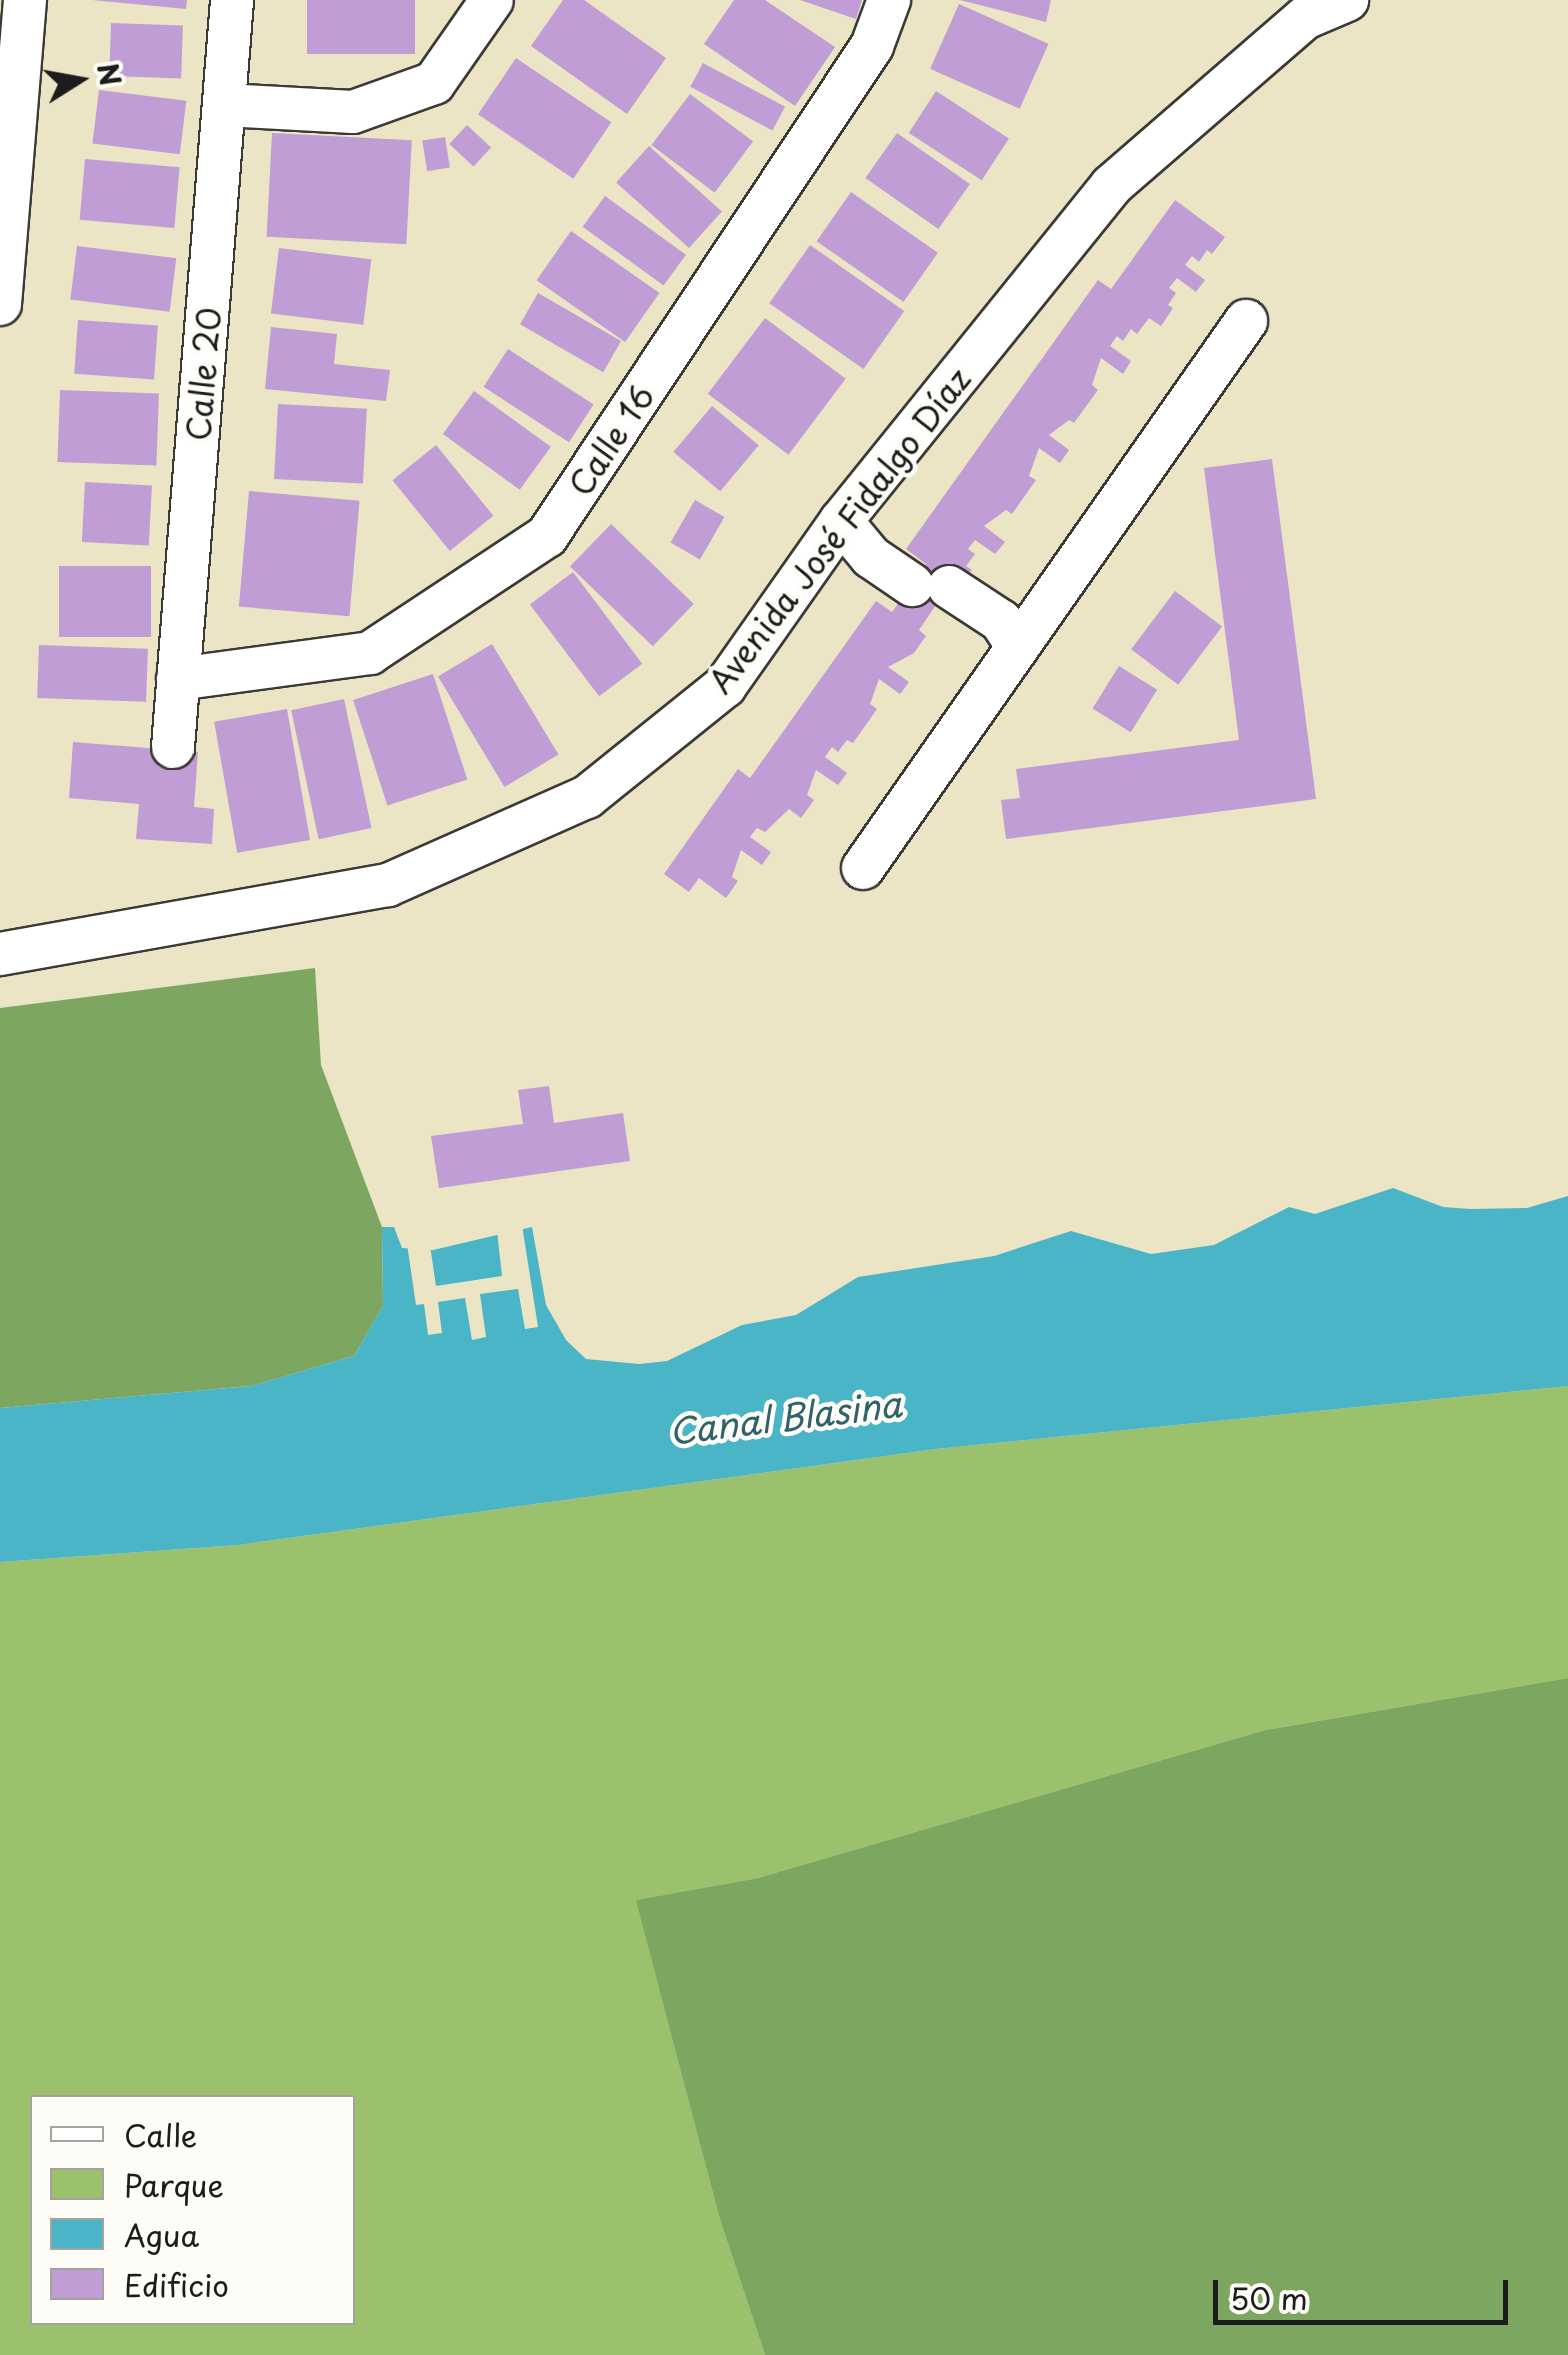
<!DOCTYPE html>
<meta charset="utf-8">
<style>
body{margin:0}
#map{position:relative;width:1568px;height:2355px;overflow:hidden;background:#ebe5c6;font-family:"Playpen Sans",sans-serif}
div>[style]{position:absolute}
[style*='--x']{left:calc(var(--x)*1px);top:calc(var(--y)*1px);width:calc(var(--w)*1px);rotate:calc(var(--a)*1deg)}
.green>*{inset:0;background:#9cc16c}
.forest>*{inset:0;background:#7da760}
.water>*{inset:0;background:#4ab5c7}
.pier>*{inset:0;background:#ebe5c6}
.building>*{inset:0;background:#c09dd4;transform-origin:0 0}
.roads{filter:drop-shadow(2px 0 #3b3a36) drop-shadow(-2px 0 #3b3a36) drop-shadow(0 2px #3b3a36) drop-shadow(0 -2px #3b3a36)}
.minor>*{height:42px;margin:-21px;padding:0 21px;transform-origin:21px;border-radius:21px;background:#fff}
span{translate:-50% -50%;white-space:nowrap;text-align:center;line-height:1.15;-webkit-text-stroke:9px #fdfcf7;paint-order:stroke}
.street-label{font-size:32px;color:#1c1c1c}
.water-label{font-size:35px;color:#316169;font-style:italic}
.legend{position:absolute;left:30px;top:2095px;width:325px;height:230px;box-sizing:border-box;background:#fdfcf7;border:2px solid #a3a29f;margin:0;padding:12px 18px;list-style:none;font-size:30px;color:#1c1c1c}
.legend li{display:flex;align-items:center;gap:20px;height:50px}
.legend b{width:50px;border:2px solid #a3a29f}
.north{position:absolute;left:30px;top:30px;width:100px;height:100px;-webkit-text-stroke:8px #fdfcf7;paint-order:stroke;rotate:79deg;font-size:28px;font-weight:700;line-height:40px;text-align:center;color:#1c1c1c}
.north::after{content:'';display:block;margin:auto;width:35px;height:45px;background:#1c1c1c;clip-path:polygon(50% 0,100% 100%,50% 72%,0 100%)}
.scale{position:absolute;left:1213px;top:2280px;width:295px;height:45px;box-sizing:border-box;border:5px solid #1c1c1c;border-top:0;padding-left:12px;font-size:30px;line-height:35px;white-space:nowrap;color:#1c1c1c;-webkit-text-stroke:8px #fdfcf7;paint-order:stroke}
</style>
<div id="map">
<div class="green">
<i style="clip-path:polygon(evenodd,1568px 1386px,1568px 1678px,1265px 1730px,758px 1878px,637px 1900px,720px 2220px,765px 2355px,0 2355px,0 1562px,238px 1545px,936px 1449px,1568px 1386px,32px 2098px,352px 2098px,352px 2322px,32px 2322px,32px 2098px)"></i>
</div>
<div class="forest">
<i style="clip-path:polygon(315px 968px,321px 1065px,382px 1227px,383px 1306px,354px 1356px,251px 1386px,0 1408px,0 1008px)"></i>
<i style="clip-path:polygon(1568px 1678px,1568px 2355px,765px 2355px,720px 2220px,636px 1900px,758px 1878px,1265px 1730px)"></i>
</div>
<div class="water">
<i style="clip-path:polygon(1393px 1188px,1443px 1207px,1471px 1209px,1527px 1208px,1568px 1196px,1568px 1386px,936px 1449px,238px 1545px,0 1562px,0 1408px,251px 1386px,354px 1356px,383px 1306px,382px 1227px,394px 1227px,402px 1248px,433px 1250px,532px 1227px,546px 1305px,566px 1340px,586px 1359px,639px 1364px,667px 1361px,742px 1325px,796px 1315px,858px 1277px,994px 1256px,1071px 1231px,1151px 1254px,1214px 1245px,1289px 1207px,1315px 1214px)"></i>
</div>
<div class="pier">
<i style="clip-path:polygon(522px 1225px,538px 1327px,525px 1329px,518px 1289px,480px 1294px,486px 1337px,472px 1340px,465px 1298px,438px 1302px,442px 1333px,428px 1335px,424px 1304px,416px 1305px,407px 1244px,430px 1245px,436px 1286px,502px 1276px,497px 1231px)"></i>
</div>
<div class="building">
<i style="clip-path:polygon(92px 0,187px 0,186px 9px)"></i>
<i style="left:307px;top:0;width:108px;height:54px"></i>
<i style="clip-path:polygon(563px 0,584px 0,666px 58px,627px 114px,531px 46px)"></i>
<i style="clip-path:polygon(734px 0,765px 0,835px 47px,795px 106px,704px 44px)"></i>
<i style="clip-path:polygon(800px 0,862px 0,856px 19px)"></i>
<i style="clip-path:polygon(960px 0,1051px 0,1046px 22px)"></i>
<i style="left:959px;top:4px;width:98px;height:71px;rotate:24deg"></i>
<i style="left:111px;top:23px;width:72px;height:53px;rotate:2deg"></i>
<i style="left:516px;top:58px;width:115px;height:68px;rotate:34deg"></i>
<i style="left:703px;top:63px;width:93px;height:27px;rotate:28deg"></i>
<i style="left:99px;top:90px;width:88px;height:54px;rotate:7deg"></i>
<i style="left:936px;top:91px;width:87px;height:50px;rotate:33deg"></i>
<i style="left:690px;top:94px;width:79px;height:64px;rotate:37deg"></i>
<i style="left:467px;top:125px;width:33px;height:26px;rotate:43deg"></i>
<i style="left:272px;top:133px;width:140px;height:104px;rotate:3deg"></i>
<i style="left:897px;top:133px;width:89px;height:55px;rotate:35deg"></i>
<i style="left:445px;top:137px;width:31px;height:23px;rotate:81deg"></i>
<i style="left:649px;top:146px;width:98px;height:49px;rotate:42deg"></i>
<i style="left:85px;top:159px;width:95px;height:61px;rotate:5deg"></i>
<i style="left:851px;top:192px;width:106px;height:60px;rotate:35deg"></i>
<i style="left:605px;top:196px;width:100px;height:38px;rotate:36deg"></i>
<i style="clip-path:polygon(1175px 200px,1225px 237px,1212px 254px,1207px 250px,1199px 262px,1192px 256px,1185px 265px,1205px 280px,1196px 292px,1177px 278px,1169px 288px,1176px 293px,1168px 305px,1173px 308px,1161px 326px,1149px 318px,1137px 334px,1131px 329px,1123px 341px,1117px 336px,1110px 346px,1131px 361px,1123px 374px,1101px 358px,1092px 385px,1098px 390px,1074px 423px,1069px 420px,1049px 435px,1069px 450px,1060px 463px,1039px 448px,1029px 476px,1036px 480px,1012px 514px,1006px 510px,984px 526px,1005px 542px,995px 554px,975px 540px,968px 549px,975px 554px,966px 566px,972px 570px,938px 602px,919px 630px,926px 636px,914px 653px,888px 667px,909px 682px,900px 694px,879px 679px,870px 704px,877px 709px,853px 743px,847px 740px,838px 752px,832px 747px,825px 757px,847px 773px,838px 785px,816px 770px,807px 795px,814px 800px,801px 818px,789px 809px,765px 832px,757px 828px,750px 837px,771px 852px,762px 865px,741px 850px,732px 877px,738px 881px,726px 898px,699px 878px,689px 892px,664px 874px,738px 769px,750px 778px,876px 601px,892px 612px,926px 564px,906px 549px,1098px 280px,1111px 289px)"></i>
<i style="left:571px;top:231px;width:108px;height:60px;rotate:35deg"></i>
<i style="left:810px;top:245px;width:115px;height:71px;rotate:35deg"></i>
<i style="left:77px;top:246px;width:100px;height:54px;rotate:7deg"></i>
<i style="left:279px;top:248px;width:93px;height:66px;rotate:7deg"></i>
<i style="left:538px;top:293px;width:96px;height:36px;rotate:30deg"></i>
<i style="left:765px;top:318px;width:101px;height:95px;rotate:37deg"></i>
<i style="left:78px;top:320px;width:80px;height:54px;rotate:4deg"></i>
<i style="clip-path:polygon(271px 327px,337px 334px,334px 364px,390px 370px,386px 401px,265px 389px)"></i>
<i style="left:508px;top:349px;width:102px;height:45px;rotate:33deg"></i>
<i style="left:60px;top:390px;width:99px;height:72px;rotate:2deg"></i>
<i style="left:474px;top:391px;width:95px;height:53px;rotate:36deg"></i>
<i style="left:278px;top:404px;width:89px;height:75px;rotate:3deg"></i>
<i style="left:712px;top:406px;width:61px;height:60px;rotate:40deg"></i>
<i style="left:436px;top:445px;width:91px;height:56px;rotate:51deg"></i>
<i style="clip-path:polygon(1272px 459px,1316px 799px,1006px 839px,1001px 800px,1020px 798px,1016px 769px,1239px 740px,1204px 468px)"></i>
<i style="left:85px;top:482px;width:67px;height:60px;rotate:3deg"></i>
<i style="left:249px;top:491px;width:111px;height:116px;rotate:5deg"></i>
<i style="left:695px;top:500px;width:34px;height:49px;rotate:30deg"></i>
<i style="left:611px;top:524px;width:115px;height:59px;rotate:44deg"></i>
<i style="left:59px;top:566px;width:92px;height:71px"></i>
<i style="left:573px;top:572px;width:115px;height:54px;rotate:53deg"></i>
<i style="left:1175px;top:591px;width:59px;height:73px;rotate:37deg"></i>
<i style="left:492px;top:644px;width:129px;height:63px;rotate:59deg"></i>
<i style="left:39px;top:645px;width:109px;height:53px;rotate:2deg"></i>
<i style="left:1119px;top:666px;width:45px;height:50px;rotate:32deg"></i>
<i style="left:433px;top:674px;width:111px;height:84px;rotate:72deg"></i>
<i style="left:344px;top:699px;width:132px;height:54px;rotate:78deg"></i>
<i style="left:287px;top:709px;width:133px;height:74px;rotate:80deg"></i>
<i style="clip-path:polygon(73px 742px,198px 752px,194px 807px,214px 809px,212px 844px,136px 839px,139px 804px,69px 798px)"></i>
<i style="clip-path:polygon(549px 1086px,554px 1123px,623px 1113px,630px 1161px,439px 1188px,431px 1136px,523px 1124px,518px 1090px)"></i>
</div>
<div class="roads">
<div class="minor">
<i style="--x:225;--y:105;--w:128;--a:3.1"></i>
<i style="--x:353;--y:112;--w:86;--a:-19.7"></i>
<i style="--x:434;--y:83;--w:101;--a:-55.1"></i>
<i style="--x:0;--y:304;--w:305;--a:-85.3"></i>
<i style="--x:841;--y:521;--w:47;--a:50.2"></i>
<i style="--x:871;--y:557;--w:50;--a:34.3"></i>
<i style="--x:949;--y:587;--w:62;--a:33.2"></i>
<i style="--x:1001;--y:621;--w:31;--a:57"></i>
<i style="--x:178;--y:679;--w:194;--a:-7.7"></i>
<i style="--x:370;--y:653;--w:212;--a:-33.5"></i>
<i style="--x:547;--y:536;--w:588;--a:-56.45"></i>
<i style="--x:872;--y:46;--w:49;--a:-69.7"></i>
<i style="--x:173;--y:747;--w:749;--a:-85.48"></i>
<i style="--x:863;--y:868;--w:668;--a:-55"></i>
<i style="--x:0;--y:954;--w:394;--a:-10.1"></i>
<i style="--x:388;--y:885;--w:218;--a:-23.9"></i>
<i style="--x:587;--y:797;--w:177;--a:-38.8"></i>
<i style="--x:725;--y:686;--w:202;--a:-54.9"></i>
<i style="--x:841;--y:521;--w:430;--a:-51.1"></i>
<i style="--x:1111;--y:186;--w:257;--a:-40.9"></i>
<i style="--x:1305;--y:18;--w:46;--a:-23.2"></i>
</div>
</div>
<div class="street-label">
<span style="left:203px;top:374px;rotate:-85deg">Calle 20</span>
<span style="left:611px;top:440px;rotate:-56deg">Calle 16</span>
<span style="left:839px;top:530px;rotate:-52deg">Avenida José Fidalgo Díaz</span>
</div>
<div class="water-label">
<span style="left:785px;top:1417px;rotate:-7deg">Canal Blasina</span>
</div>
<ul class="legend">
<li><b style="height:12px;background:#fff"></b>Calle</li>
<li><b style="height:28px;background:#9cc16c"></b>Parque</li>
<li><b style="height:28px;background:#4ab5c7"></b>Agua</li>
<li><b style="height:28px;background:#c09dd4"></b>Edificio</li>
</ul>
<div class="north">N</div>
<div class="scale">50 m</div>
</div>
